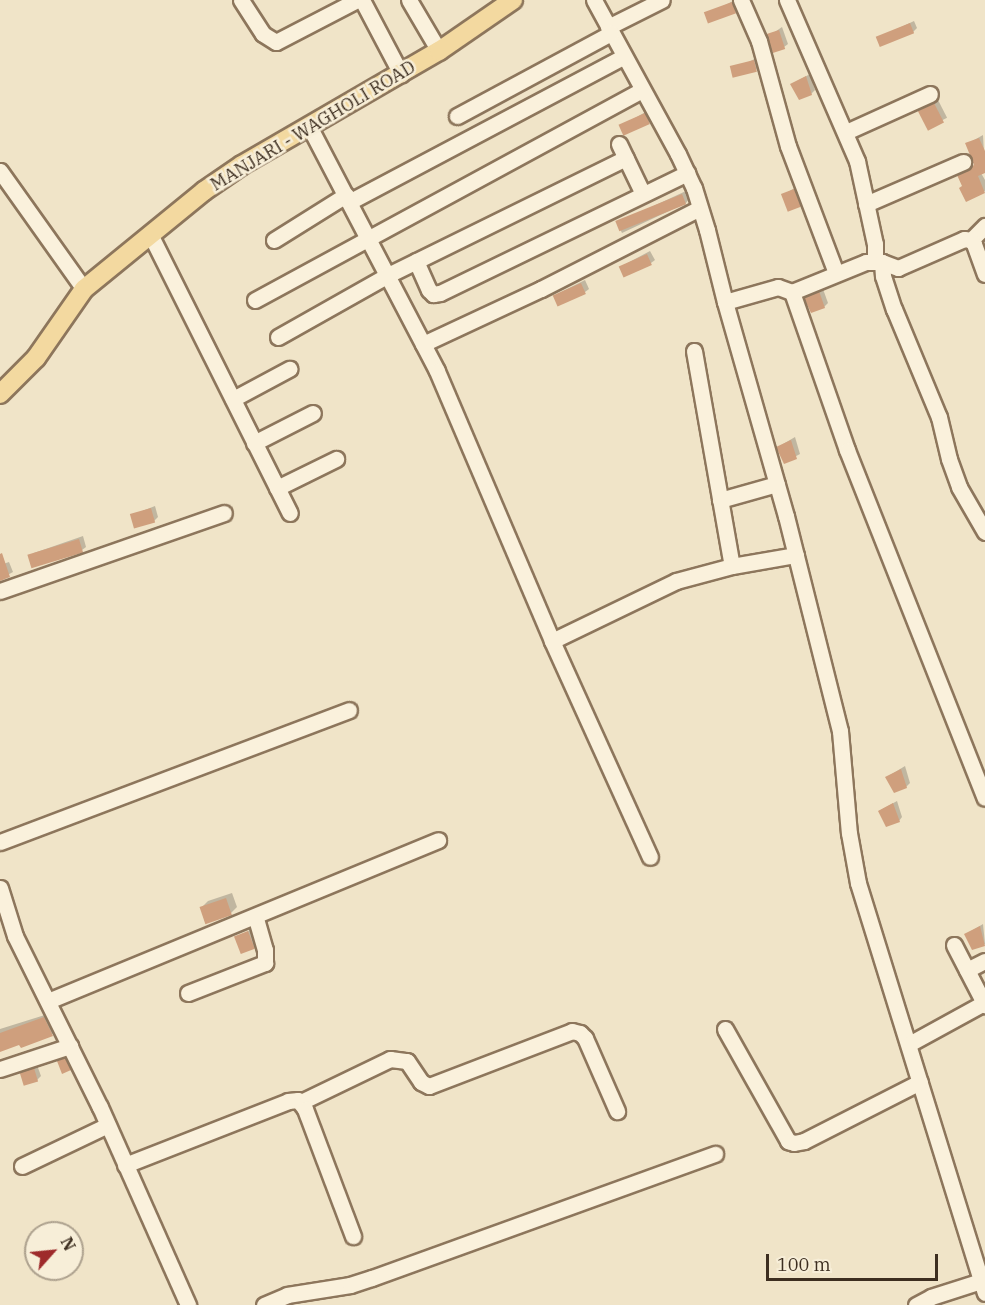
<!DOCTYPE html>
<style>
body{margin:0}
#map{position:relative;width:985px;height:1305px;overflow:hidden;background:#f0e4c8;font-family:"IBM Plex Serif",serif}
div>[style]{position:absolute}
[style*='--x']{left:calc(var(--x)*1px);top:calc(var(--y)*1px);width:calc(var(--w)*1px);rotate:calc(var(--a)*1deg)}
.shadow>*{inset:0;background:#0003;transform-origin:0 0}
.building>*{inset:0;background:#cf9f7d;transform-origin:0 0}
.roads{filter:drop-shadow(2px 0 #8d765c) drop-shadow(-2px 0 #8d765c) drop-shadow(0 2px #8d765c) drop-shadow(0 -2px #8d765c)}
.minor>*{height:15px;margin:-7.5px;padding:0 7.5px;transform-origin:7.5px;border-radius:7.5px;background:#faf1dc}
.major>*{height:18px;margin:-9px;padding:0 9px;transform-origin:9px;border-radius:9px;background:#f3d9a0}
span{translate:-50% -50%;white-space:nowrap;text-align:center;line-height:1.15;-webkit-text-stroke:5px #f7eed8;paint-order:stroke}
.street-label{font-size:18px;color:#3d2e20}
.north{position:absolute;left:24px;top:1221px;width:60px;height:60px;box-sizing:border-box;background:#f7eed8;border:2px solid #ada18e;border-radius:50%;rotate:63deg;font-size:16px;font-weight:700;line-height:24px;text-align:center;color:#3d2e20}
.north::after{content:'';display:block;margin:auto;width:21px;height:27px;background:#9e2a2b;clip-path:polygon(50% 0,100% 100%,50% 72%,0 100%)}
.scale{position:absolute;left:766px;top:1254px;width:172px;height:27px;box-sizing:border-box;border:3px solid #3d2e20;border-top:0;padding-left:8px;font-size:18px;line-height:21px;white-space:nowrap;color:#3d2e20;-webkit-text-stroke:4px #f7eed8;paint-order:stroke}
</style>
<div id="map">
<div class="shadow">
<i style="clip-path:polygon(735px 0,739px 8px,735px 12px,706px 15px)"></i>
<i style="clip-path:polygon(914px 21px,917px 28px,913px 32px,878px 38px)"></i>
<i style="clip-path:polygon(782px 27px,788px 44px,784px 47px,769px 36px)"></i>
<i style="clip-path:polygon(758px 57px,760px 66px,756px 70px,732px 71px)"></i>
<i style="clip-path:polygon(810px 74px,815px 90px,811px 94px,792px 84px)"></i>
<i style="left:938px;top:100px;width:20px;height:22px;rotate:63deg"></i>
<i style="clip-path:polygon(649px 110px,653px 119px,650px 122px,625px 134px,621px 126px)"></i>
<i style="clip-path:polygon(983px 135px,985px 171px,981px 173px,985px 180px,985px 191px,967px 200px,963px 185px,976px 164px,967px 144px)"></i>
<i style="clip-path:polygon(798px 186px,804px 202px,800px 206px,783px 195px)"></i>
<i style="clip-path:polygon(686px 191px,689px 199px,686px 203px,622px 233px,618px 225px,621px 221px)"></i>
<i style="clip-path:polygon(650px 251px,655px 260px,651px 263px,620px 267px)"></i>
<i style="clip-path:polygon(585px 280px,589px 289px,585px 292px,559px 305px,555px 296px,559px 293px)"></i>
<i style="clip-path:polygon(823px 289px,828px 303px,824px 307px,806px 298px)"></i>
<i style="clip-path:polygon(795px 437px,800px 454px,785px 462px,778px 447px)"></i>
<i style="clip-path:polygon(155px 506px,158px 517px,154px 521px,132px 515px)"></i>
<i style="clip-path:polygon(83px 536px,86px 547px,82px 550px,30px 556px,34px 553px)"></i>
<i style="clip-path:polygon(9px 562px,13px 572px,0 579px,0 565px)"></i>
<i style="clip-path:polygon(905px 766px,910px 783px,906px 787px,887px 777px)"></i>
<i style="clip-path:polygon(897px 801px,902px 817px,899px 821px,879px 811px)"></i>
<i style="clip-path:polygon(232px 893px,237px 907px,231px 913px,202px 907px,208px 901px)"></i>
<i style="clip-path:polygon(983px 924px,985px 944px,973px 949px,966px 934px)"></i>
<i style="clip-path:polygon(252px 929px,257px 944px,254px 948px,235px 938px)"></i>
<i style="clip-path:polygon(48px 1014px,56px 1031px,52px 1034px,21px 1046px,20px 1043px,0 1051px,0 1029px)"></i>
<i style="clip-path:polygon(69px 1055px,74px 1065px,70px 1069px,58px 1061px)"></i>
<i style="clip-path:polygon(37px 1065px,41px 1076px,37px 1080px,21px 1073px)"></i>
</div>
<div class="building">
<i style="left:732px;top:2px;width:12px;height:30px;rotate:70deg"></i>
<i style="left:910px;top:23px;width:11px;height:37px;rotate:68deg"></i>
<i style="left:779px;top:30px;width:20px;height:13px;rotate:72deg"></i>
<i style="left:754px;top:60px;width:12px;height:25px;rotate:76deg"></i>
<i style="clip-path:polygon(806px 76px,812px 95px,799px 100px,790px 84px)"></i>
<i style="left:934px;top:103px;width:22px;height:18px;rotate:63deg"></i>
<i style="left:645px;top:113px;width:12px;height:29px;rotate:66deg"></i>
<i style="clip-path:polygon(979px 138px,985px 151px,985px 173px,978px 176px,985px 193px,966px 202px,959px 188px,962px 186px,957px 175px,974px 165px,965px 143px)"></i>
<i style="left:794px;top:189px;width:19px;height:14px;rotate:69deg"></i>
<i style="left:682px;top:194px;width:11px;height:72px;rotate:68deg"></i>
<i style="left:647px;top:254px;width:12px;height:31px;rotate:66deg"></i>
<i style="left:581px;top:283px;width:12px;height:31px;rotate:66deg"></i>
<i style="clip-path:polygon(819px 291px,825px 308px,811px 313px,804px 298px)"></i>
<i style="clip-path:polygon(791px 440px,797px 459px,784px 464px,776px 447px)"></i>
<i style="left:151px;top:508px;width:15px;height:22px;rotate:74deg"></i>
<i style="left:79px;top:539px;width:14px;height:54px;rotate:73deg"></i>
<i style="clip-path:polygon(2px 553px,10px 577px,0 581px,0 554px)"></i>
<i style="clip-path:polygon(901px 769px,907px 788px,894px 793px,885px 777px)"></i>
<i style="clip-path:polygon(893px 803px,900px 822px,886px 827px,878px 811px)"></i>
<i style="left:226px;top:898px;width:18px;height:28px;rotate:71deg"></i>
<i style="clip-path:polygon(980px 926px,985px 946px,972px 950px,964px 934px)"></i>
<i style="left:248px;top:931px;width:19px;height:15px;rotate:69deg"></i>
<i style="clip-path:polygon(44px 1017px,53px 1036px,21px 1048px,19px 1045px,0 1052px,0 1033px)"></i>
<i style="clip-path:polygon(65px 1058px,71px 1070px,62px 1074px,57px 1061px)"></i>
<i style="left:34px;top:1068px;width:14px;height:15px;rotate:73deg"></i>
</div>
<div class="roads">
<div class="minor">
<i style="--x:241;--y:0;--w:40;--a:57.1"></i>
<i style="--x:263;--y:34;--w:15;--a:32"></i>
<i style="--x:276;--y:42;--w:91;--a:-27.4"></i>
<i style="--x:362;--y:0;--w:84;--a:62.2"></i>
<i style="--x:409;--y:0;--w:59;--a:59.5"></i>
<i style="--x:594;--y:0;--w:175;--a:61.4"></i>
<i style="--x:678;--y:154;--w:38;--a:65"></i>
<i style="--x:694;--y:188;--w:44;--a:72.8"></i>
<i style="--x:707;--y:230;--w:74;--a:76"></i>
<i style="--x:725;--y:302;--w:223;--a:74.1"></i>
<i style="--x:786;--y:516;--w:222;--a:75.9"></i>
<i style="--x:840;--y:731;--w:102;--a:85"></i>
<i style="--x:849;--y:833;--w:51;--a:79.8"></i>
<i style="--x:858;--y:883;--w:429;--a:72.8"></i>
<i style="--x:741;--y:0;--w:45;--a:66.3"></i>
<i style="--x:759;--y:41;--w:109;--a:74.6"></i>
<i style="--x:788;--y:146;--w:136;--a:69.3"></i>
<i style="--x:787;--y:0;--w:176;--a:66.5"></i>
<i style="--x:857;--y:161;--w:85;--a:77.8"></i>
<i style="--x:875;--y:244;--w:17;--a:90"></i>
<i style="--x:608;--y:27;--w:60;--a:-26.6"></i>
<i style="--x:457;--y:116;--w:175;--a:-28.3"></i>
<i style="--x:309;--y:126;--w:276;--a:62.4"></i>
<i style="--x:437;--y:371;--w:293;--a:66.9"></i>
<i style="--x:552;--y:641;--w:237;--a:65.6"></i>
<i style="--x:846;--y:132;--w:92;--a:-24.3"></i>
<i style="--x:619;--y:144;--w:55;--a:64.4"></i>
<i style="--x:0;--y:171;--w:145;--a:54.6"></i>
<i style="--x:349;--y:202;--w:310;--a:-27.9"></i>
<i style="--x:866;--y:204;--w:106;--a:-23.4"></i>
<i style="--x:150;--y:234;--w:312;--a:63.4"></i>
<i style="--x:274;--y:240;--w:85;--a:-32"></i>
<i style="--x:971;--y:240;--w:20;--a:-45"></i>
<i style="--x:416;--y:261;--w:32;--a:66"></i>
<i style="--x:429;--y:290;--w:6;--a:45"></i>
<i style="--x:433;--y:294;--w:7;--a:-8"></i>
<i style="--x:440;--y:293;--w:275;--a:-25.9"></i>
<i style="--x:882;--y:262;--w:14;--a:86"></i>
<i style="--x:883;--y:276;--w:35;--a:72"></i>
<i style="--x:894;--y:309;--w:117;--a:67.4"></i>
<i style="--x:939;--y:417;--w:43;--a:76.6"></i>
<i style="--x:949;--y:459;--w:30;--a:70"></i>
<i style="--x:959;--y:487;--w:52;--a:60"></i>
<i style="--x:792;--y:292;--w:80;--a:-22.1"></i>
<i style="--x:866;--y:262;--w:16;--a:0"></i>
<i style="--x:882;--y:262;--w:17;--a:21"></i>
<i style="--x:898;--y:268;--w:72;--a:-23.7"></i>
<i style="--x:964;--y:239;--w:7;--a:8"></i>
<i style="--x:971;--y:240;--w:5;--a:53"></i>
<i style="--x:974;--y:244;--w:32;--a:70"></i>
<i style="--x:255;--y:300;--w:440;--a:-28.5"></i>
<i style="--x:725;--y:302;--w:55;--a:-15.8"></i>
<i style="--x:778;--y:287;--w:15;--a:20"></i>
<i style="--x:792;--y:292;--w:167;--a:70.8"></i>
<i style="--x:847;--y:450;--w:374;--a:68.4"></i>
<i style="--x:278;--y:337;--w:126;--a:-29.4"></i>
<i style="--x:388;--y:275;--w:265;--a:-26.2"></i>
<i style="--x:423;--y:344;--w:130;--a:-25"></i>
<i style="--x:541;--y:289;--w:178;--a:-27"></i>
<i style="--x:694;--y:351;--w:218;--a:80"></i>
<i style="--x:233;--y:399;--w:64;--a:-28.2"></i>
<i style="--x:254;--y:443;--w:66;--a:-27"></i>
<i style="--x:277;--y:488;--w:66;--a:-26.2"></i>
<i style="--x:720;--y:500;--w:59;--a:-15.7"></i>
<i style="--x:0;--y:591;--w:237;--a:-19.2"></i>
<i style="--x:552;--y:641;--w:138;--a:-25.8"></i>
<i style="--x:676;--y:581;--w:58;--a:-15"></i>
<i style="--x:732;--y:566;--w:65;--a:-9.8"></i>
<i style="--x:0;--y:842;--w:373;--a:-20.7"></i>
<i style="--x:0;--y:888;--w:50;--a:72.6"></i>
<i style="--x:15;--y:936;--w:191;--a:63.6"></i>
<i style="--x:100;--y:1107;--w:217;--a:66"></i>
<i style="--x:954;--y:945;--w:68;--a:62.7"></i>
<i style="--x:967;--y:970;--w:20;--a:-27"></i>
<i style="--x:188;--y:993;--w:83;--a:-21.3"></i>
<i style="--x:265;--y:963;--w:13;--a:-90"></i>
<i style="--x:265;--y:950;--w:35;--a:-106"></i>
<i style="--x:48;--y:1001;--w:422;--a:-22.4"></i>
<i style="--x:725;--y:1029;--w:129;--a:60.6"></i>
<i style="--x:788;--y:1141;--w:6;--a:18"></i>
<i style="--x:794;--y:1143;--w:10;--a:-11"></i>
<i style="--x:804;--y:1141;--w:130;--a:-27"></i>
<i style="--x:909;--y:1044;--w:85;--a:-28.7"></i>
<i style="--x:0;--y:1069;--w:74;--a:-18.2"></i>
<i style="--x:301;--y:1102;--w:99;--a:-25.8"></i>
<i style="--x:390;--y:1059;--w:17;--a:7"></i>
<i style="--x:407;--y:1061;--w:25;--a:56"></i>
<i style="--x:421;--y:1082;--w:9;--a:27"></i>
<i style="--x:429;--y:1086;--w:153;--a:-21"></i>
<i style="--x:572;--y:1031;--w:8;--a:14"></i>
<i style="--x:580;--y:1033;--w:7;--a:45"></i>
<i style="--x:585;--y:1038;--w:80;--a:66.3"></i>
<i style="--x:125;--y:1165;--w:175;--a:-21.4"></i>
<i style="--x:288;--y:1101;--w:10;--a:-6"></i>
<i style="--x:298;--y:1100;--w:11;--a:52"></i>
<i style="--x:305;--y:1109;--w:136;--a:69.3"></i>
<i style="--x:22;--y:1166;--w:95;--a:-25.5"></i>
<i style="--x:264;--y:1305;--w:25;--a:-23"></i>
<i style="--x:287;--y:1295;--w:64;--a:-9"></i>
<i style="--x:350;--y:1285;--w:23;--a:-18"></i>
<i style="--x:372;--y:1278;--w:365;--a:-19.9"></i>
<i style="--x:916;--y:1305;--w:17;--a:-28"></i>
<i style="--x:931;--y:1297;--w:52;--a:-17.7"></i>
</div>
<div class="major">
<i style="--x:0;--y:394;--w:51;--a:-45"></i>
<i style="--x:36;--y:358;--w:84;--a:-55.2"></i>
<i style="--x:84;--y:289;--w:155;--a:-39.2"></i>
<i style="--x:204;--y:191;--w:46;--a:-34.4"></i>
<i style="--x:242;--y:165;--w:228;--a:-30.1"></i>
<i style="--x:439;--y:51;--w:90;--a:-34.6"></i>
</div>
</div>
<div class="street-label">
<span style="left:313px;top:126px;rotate:-31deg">MANJARI - WAGHOLI ROAD</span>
</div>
<div class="north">N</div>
<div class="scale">100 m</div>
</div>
